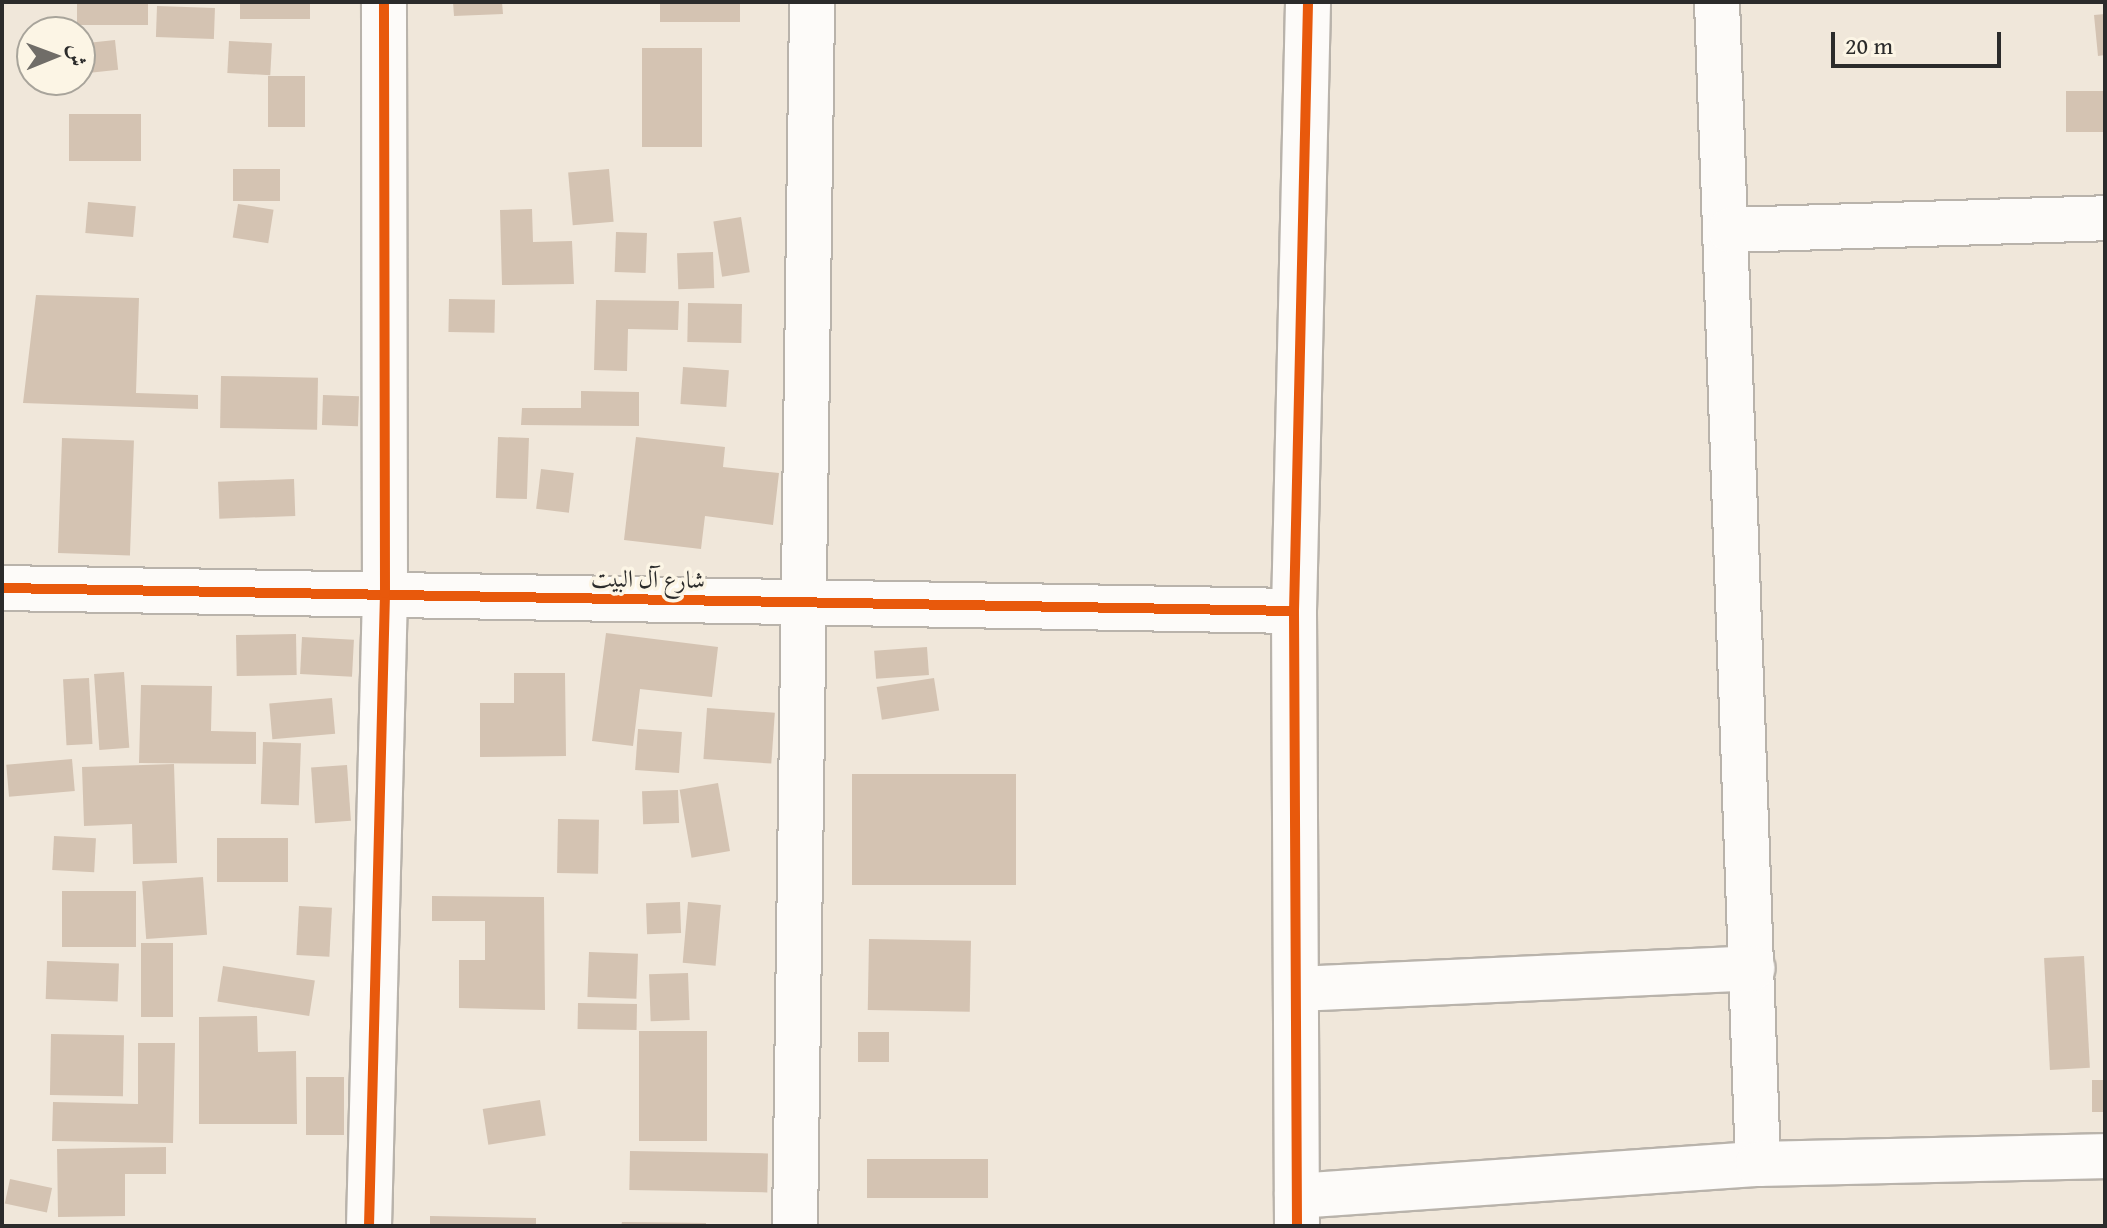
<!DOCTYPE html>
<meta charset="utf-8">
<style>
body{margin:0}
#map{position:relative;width:2107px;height:1228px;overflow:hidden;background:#f0e7da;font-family:"Gentium Book Plus",Amiri,serif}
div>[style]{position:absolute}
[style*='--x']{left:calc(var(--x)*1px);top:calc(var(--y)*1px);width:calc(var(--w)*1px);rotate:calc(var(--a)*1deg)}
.building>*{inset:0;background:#d4c3b2;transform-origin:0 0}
.roads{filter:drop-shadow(2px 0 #b9b3ab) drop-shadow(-2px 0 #b9b3ab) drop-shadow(0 2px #b9b3ab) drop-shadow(0 -2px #b9b3ab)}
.minor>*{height:44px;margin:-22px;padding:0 22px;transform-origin:22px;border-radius:22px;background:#fdfbf9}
.cycleway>*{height:10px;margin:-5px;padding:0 5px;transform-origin:5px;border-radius:5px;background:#e8590c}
span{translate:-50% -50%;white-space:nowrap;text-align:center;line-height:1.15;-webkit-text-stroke:7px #fcf5e5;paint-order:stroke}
.street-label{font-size:24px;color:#2b2b2b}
.frame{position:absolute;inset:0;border:4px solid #2b2b2b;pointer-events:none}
.north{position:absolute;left:16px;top:16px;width:80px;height:80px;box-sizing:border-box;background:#fcf5e5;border:2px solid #a8a49b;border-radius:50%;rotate:89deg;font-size:22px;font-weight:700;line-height:32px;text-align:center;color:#2b2b2b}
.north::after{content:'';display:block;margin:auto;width:28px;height:36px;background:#706d68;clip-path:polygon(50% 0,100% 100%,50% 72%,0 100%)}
.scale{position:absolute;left:1831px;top:32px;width:170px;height:36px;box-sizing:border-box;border:4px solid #2b2b2b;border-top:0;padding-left:10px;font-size:24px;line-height:28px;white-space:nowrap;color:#2b2b2b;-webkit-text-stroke:6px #fcf5e5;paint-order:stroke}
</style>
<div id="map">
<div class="building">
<i style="left:77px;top:2px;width:71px;height:23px"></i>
<i style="left:240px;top:2px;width:70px;height:17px"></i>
<i style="clip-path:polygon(453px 2px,502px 2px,503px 14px,454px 16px)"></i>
<i style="left:660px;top:2px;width:80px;height:20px"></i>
<i style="left:157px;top:6px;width:58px;height:31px;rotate:2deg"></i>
<i style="clip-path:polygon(2105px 14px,2105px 55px,2098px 56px,2094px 15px)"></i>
<i style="left:115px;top:40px;width:30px;height:35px;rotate:84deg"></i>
<i style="left:229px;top:41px;width:43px;height:32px;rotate:3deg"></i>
<i style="left:642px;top:48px;width:60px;height:99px"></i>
<i style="left:268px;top:76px;width:37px;height:51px"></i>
<i style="left:2105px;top:91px;width:41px;height:39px;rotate:90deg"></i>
<i style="left:69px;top:114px;width:72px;height:47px"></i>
<i style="left:280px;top:169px;width:32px;height:47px;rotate:90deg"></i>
<i style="left:609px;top:169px;width:53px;height:41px;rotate:85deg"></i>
<i style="left:88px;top:202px;width:48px;height:31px;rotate:5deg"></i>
<i style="left:238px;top:204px;width:36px;height:34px;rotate:9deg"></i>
<i style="clip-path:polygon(532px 209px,533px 242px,572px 241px,574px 284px,502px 285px,500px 210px)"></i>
<i style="left:741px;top:217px;width:56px;height:28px;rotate:81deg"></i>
<i style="left:616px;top:232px;width:31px;height:40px;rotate:2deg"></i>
<i style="left:713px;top:252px;width:36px;height:36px;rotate:88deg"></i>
<i style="clip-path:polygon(36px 295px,139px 298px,136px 393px,198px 395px,198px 409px,23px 403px)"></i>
<i style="left:449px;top:299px;width:46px;height:33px;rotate:1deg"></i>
<i style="clip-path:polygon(596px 300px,679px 301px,678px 330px,628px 329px,627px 371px,594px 370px)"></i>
<i style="left:688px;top:303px;width:54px;height:39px;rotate:1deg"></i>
<i style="left:683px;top:367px;width:46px;height:37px;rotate:4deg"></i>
<i style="left:221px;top:376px;width:97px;height:52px;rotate:1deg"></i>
<i style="clip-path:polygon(581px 391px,639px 392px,639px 426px,521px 425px,522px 408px,581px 408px)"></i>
<i style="left:323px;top:395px;width:36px;height:30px;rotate:2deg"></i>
<i style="left:498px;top:437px;width:31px;height:61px;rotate:2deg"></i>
<i style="clip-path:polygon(636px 437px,725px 447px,723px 467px,779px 473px,773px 525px,705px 516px,701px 549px,624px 540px)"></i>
<i style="left:62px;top:438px;width:72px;height:115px;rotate:2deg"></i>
<i style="left:541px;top:469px;width:33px;height:40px;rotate:7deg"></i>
<i style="left:294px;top:479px;width:37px;height:76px;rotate:88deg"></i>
<i style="clip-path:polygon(606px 633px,718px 647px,712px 697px,640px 689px,633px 746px,592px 741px)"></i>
<i style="left:296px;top:634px;width:41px;height:60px;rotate:89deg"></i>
<i style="left:302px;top:637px;width:52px;height:37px;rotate:3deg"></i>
<i style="left:927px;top:647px;width:28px;height:53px;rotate:86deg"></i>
<i style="left:124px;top:672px;width:76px;height:30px;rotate:86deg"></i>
<i style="clip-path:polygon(514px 673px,565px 673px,566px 756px,480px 757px,480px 703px,514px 703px)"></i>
<i style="left:89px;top:678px;width:66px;height:26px;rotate:87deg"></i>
<i style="left:934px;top:678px;width:33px;height:58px;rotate:81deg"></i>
<i style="clip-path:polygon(141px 685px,212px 686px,211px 731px,256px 732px,256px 764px,139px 763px)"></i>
<i style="left:332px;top:698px;width:36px;height:63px;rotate:85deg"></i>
<i style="left:707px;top:708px;width:68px;height:51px;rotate:4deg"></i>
<i style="left:638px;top:729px;width:44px;height:41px;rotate:4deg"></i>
<i style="left:263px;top:742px;width:38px;height:62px;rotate:2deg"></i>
<i style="left:72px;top:759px;width:32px;height:66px;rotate:85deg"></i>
<i style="clip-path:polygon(174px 764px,177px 863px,133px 864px,132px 824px,84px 826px,82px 767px)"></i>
<i style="left:347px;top:765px;width:56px;height:36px;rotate:86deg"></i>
<i style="left:852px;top:774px;width:164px;height:111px"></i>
<i style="left:718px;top:783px;width:69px;height:39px;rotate:80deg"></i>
<i style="left:678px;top:790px;width:33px;height:36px;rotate:88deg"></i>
<i style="left:558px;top:819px;width:41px;height:54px;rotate:1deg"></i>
<i style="left:54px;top:836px;width:42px;height:34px;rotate:3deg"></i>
<i style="left:217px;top:838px;width:71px;height:44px"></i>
<i style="left:203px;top:877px;width:58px;height:61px;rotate:86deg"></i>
<i style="left:62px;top:891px;width:74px;height:56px"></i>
<i style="clip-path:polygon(432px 896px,544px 897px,545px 1010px,459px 1008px,459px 960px,485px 960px,485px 921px,432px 921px)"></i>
<i style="left:680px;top:902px;width:31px;height:34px;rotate:88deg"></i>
<i style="left:688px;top:902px;width:33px;height:61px;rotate:5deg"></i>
<i style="left:299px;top:906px;width:33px;height:49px;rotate:3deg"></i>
<i style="left:869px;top:939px;width:102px;height:71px;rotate:1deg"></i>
<i style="left:141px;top:943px;width:32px;height:74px"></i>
<i style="left:589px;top:952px;width:49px;height:45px;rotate:2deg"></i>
<i style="left:2084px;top:956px;width:112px;height:40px;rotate:87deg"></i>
<i style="left:47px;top:961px;width:72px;height:38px;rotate:2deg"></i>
<i style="left:223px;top:966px;width:93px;height:36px;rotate:9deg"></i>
<i style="left:688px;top:973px;width:47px;height:39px;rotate:88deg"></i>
<i style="left:578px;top:1003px;width:59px;height:26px;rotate:1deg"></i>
<i style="clip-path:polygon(257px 1016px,258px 1052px,296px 1051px,297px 1124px,199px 1124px,199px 1017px)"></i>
<i style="left:707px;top:1031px;width:110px;height:68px;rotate:90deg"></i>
<i style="left:858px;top:1032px;width:31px;height:30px"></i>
<i style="left:51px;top:1034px;width:73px;height:61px;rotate:1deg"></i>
<i style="clip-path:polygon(138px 1043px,175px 1043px,173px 1143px,52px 1141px,53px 1102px,138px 1104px)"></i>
<i style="left:306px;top:1077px;width:38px;height:58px"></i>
<i style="left:2092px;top:1080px;width:13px;height:32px"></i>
<i style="left:540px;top:1100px;width:36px;height:58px;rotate:81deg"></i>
<i style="clip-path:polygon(166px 1147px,166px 1174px,125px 1174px,125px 1216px,58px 1217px,57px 1149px)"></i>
<i style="left:630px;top:1151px;width:138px;height:39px;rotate:1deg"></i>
<i style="left:867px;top:1159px;width:121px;height:39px"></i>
<i style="left:10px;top:1179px;width:43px;height:25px;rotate:12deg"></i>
<i style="clip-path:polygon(430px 1216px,536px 1218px,536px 1226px,430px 1226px)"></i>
<i style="clip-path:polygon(622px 1222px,706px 1223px,706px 1226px,621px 1226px)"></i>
</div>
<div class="roads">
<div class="minor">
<i style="--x:1717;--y:2;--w:1163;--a:87.98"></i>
<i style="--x:1730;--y:230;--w:375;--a:-1.8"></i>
<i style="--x:2;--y:588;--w:1292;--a:1.02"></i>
<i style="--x:1297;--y:989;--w:456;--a:-2.6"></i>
<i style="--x:1297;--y:1196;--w:462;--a:-4"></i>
<i style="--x:1758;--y:1164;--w:347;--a:-1.3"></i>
<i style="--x:369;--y:1226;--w:633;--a:-88.55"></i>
<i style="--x:385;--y:593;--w:591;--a:-90.1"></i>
<i style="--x:795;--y:1226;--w:1224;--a:-89.2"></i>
<i style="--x:1297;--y:1226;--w:615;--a:-90.28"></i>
<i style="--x:1294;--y:611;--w:609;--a:-88.68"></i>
</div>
</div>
<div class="cycleway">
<i style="--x:2;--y:588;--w:1292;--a:1.02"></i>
<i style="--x:369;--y:1226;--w:633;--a:-88.55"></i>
<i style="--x:385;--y:593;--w:591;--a:-90.1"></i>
<i style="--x:1297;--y:1226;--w:615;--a:-90.28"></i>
<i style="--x:1294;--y:611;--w:609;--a:-88.68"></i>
</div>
<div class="street-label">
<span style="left:648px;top:579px;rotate:1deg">شارع آل البيت</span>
</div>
<div class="frame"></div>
<div class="north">ش</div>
<div class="scale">20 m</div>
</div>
